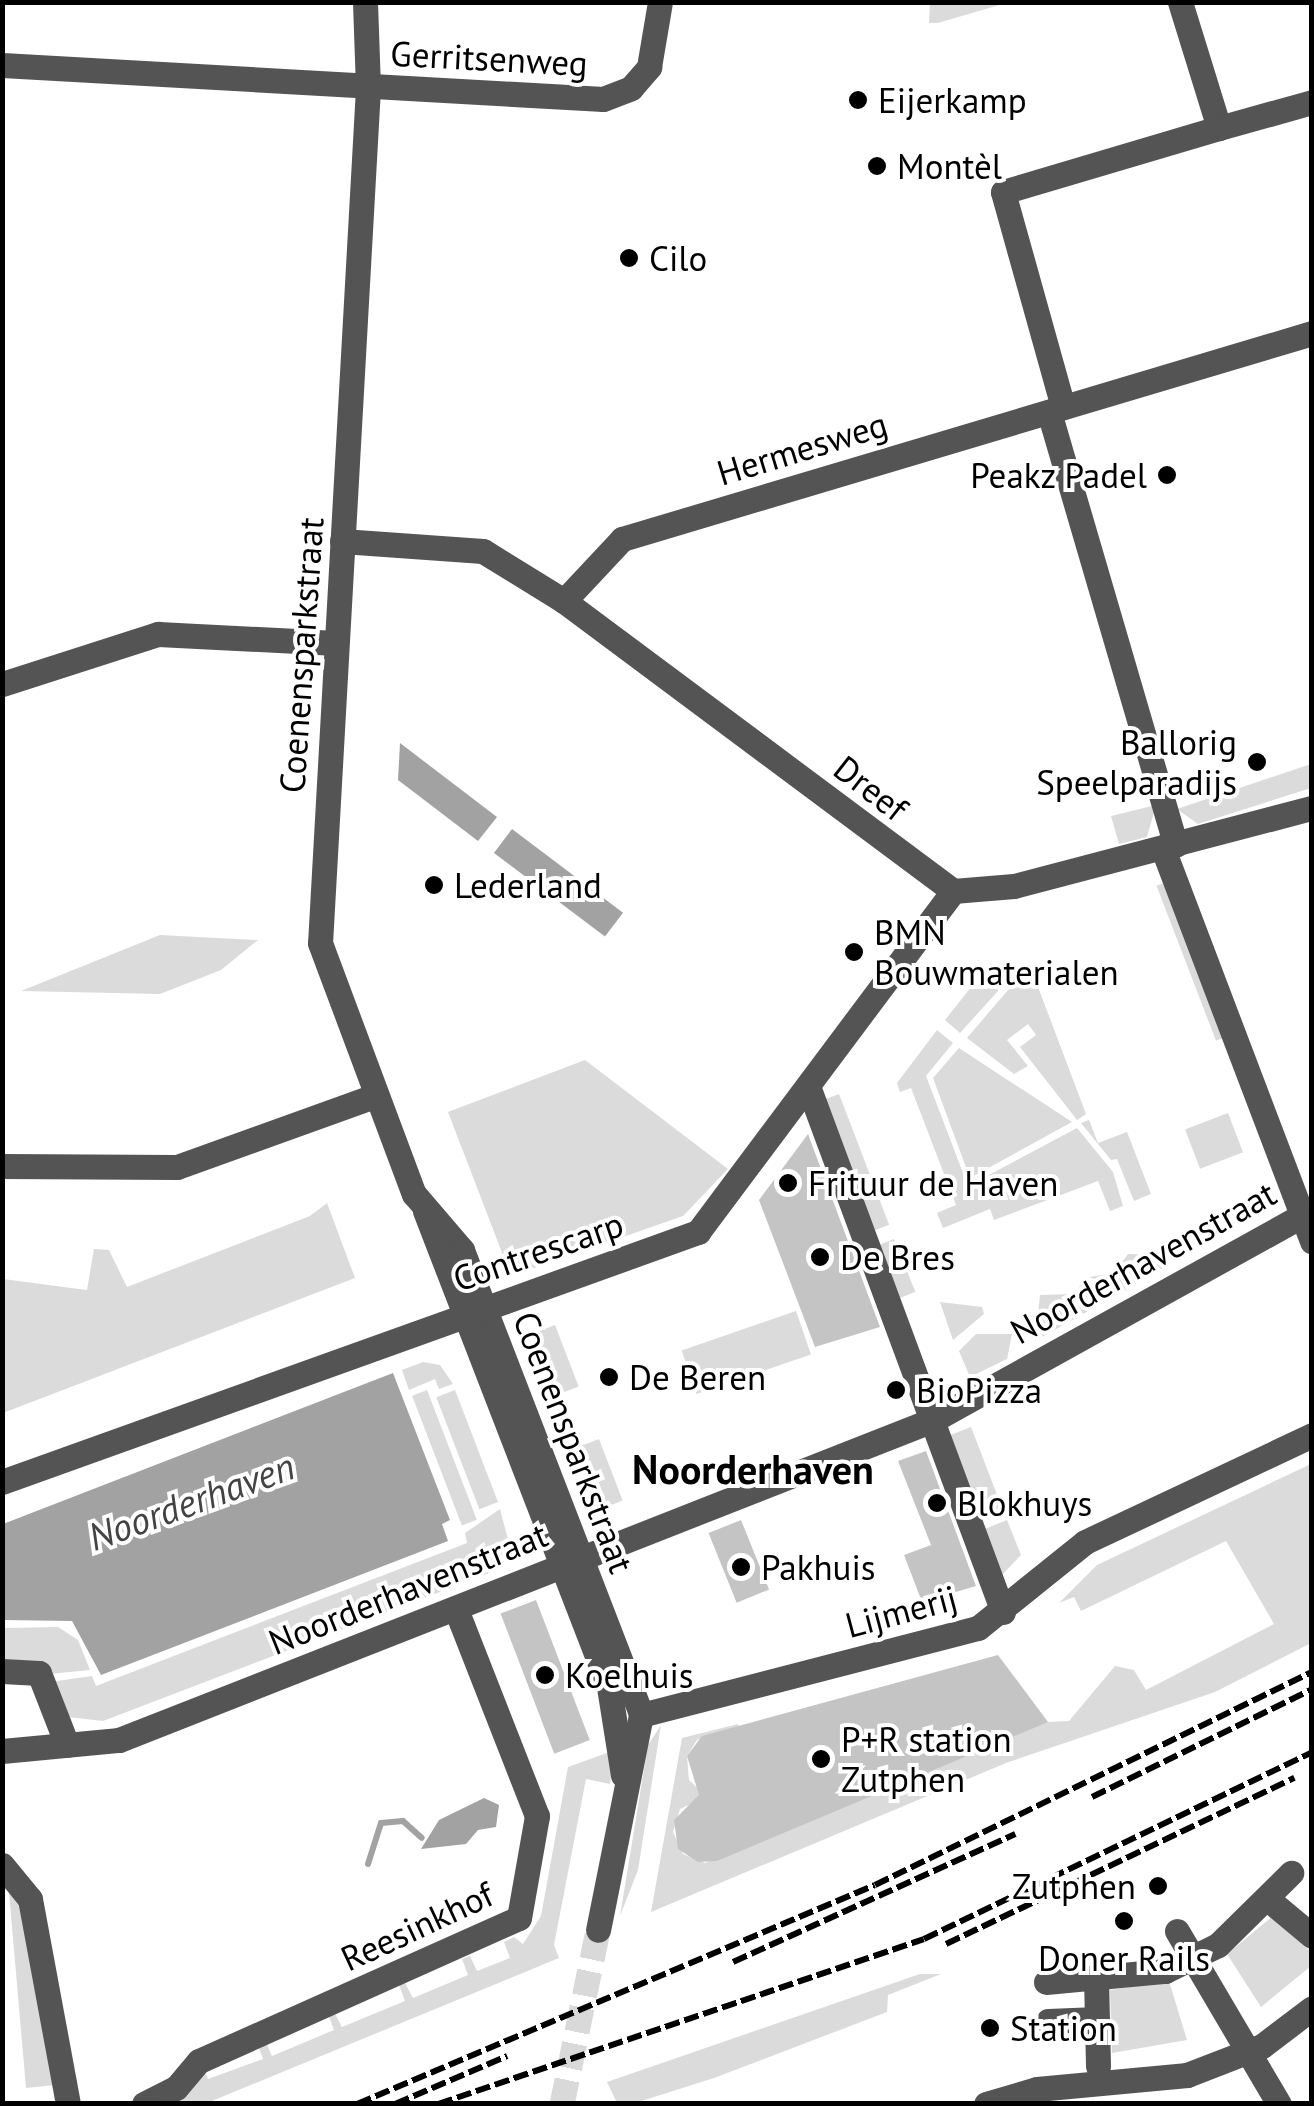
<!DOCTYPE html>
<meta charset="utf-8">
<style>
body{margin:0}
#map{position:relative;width:1314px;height:2106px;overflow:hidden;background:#fff;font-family:"PT Sans",sans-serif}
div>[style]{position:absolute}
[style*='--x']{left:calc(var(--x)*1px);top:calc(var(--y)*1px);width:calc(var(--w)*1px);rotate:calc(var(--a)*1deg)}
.green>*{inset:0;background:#dbdbdb;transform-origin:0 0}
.water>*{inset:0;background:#a2a2a2;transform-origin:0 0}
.stream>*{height:6px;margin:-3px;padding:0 3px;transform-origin:3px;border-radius:3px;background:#a2a2a2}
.building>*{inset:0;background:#c4c4c4;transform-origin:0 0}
.minor-tunnel>*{height:25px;margin-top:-12.5px;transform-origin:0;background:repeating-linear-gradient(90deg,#d9d9d9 0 25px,transparent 0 37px)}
.minor>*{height:25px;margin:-12.5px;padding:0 12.5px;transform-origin:12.5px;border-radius:12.5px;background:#545454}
.rail>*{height:6px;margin-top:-3px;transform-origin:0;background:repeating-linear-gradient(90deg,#000 0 15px,transparent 0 20px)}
.dots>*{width:28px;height:28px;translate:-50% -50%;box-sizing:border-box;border:5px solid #fff;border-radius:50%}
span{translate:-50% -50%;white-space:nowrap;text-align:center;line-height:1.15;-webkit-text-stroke:8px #fff;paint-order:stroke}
.street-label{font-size:35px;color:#000}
.poi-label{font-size:35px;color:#000}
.left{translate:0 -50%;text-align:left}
.right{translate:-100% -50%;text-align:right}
.water-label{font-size:38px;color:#434343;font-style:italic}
.quarter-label{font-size:40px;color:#000;font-weight:700}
.frame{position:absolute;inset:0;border:5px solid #000;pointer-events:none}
</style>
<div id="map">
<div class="green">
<i style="clip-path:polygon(930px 3px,930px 2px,1006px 3px,938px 23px,929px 23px)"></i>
<i style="clip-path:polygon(1311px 764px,1311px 788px,1198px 824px,1177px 809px)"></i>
<i style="clip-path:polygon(1156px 805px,1147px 837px,1119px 844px,1111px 816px)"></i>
<i style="left:1164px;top:883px;width:166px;height:8px;rotate:69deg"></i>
<i style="clip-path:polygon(160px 935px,258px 940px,221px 970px,160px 994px,21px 991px)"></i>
<i style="clip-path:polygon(991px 962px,998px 991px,960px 1033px,945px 1020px)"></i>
<i style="clip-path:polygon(1035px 979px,1086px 1114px,1077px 1120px,1020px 1047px,1036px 1035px,1028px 1024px,1007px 1040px,1028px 1066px,1014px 1074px,967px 1038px,1008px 990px)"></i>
<i style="clip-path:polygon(937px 1030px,953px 1043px,926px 1076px,968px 1186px,1077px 1128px,1113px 1172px,1123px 1206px,1110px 1211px,1098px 1181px,994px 1220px,990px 1209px,943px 1228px,937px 1213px,956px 1205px,911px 1088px,900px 1092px,897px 1083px)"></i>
<i style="clip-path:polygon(959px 1048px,1072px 1122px,970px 1178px,933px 1078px)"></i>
<i style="clip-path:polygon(585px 1060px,728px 1169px,683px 1216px,511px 1276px,448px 1112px)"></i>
<i style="left:839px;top:1094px;width:140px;height:26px;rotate:69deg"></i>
<i style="left:1228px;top:1113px;width:42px;height:46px;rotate:69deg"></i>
<i style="clip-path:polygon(1089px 1120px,1098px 1143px,1127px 1132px,1151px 1194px,1134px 1201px,1117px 1159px,1111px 1160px,1081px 1123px)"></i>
<i style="clip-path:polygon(327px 1203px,355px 1278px,3px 1413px,3px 1279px,87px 1290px,94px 1249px,109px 1250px,127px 1287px,310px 1216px)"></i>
<i style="left:894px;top:1239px;width:57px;height:22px;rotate:68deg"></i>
<i style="clip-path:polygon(1128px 1254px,1160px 1255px,1165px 1267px,1126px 1291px,1089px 1277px,1114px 1273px)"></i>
<i style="clip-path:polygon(1083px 1281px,1115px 1296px,1035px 1341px,1040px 1295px,1075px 1294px)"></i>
<i style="clip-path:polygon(940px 1302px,982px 1307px,984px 1314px,953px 1340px)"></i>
<i style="left:796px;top:1311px;width:46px;height:121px;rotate:71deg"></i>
<i style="left:555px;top:1325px;width:66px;height:22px;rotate:69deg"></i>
<i style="clip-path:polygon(976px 1334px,1012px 1334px,1007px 1359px,970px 1377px,959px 1351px)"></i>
<i style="clip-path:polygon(423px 1362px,440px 1365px,453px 1384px,439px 1389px,435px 1379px,409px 1390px,402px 1370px)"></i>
<i style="left:427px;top:1390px;width:139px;height:16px;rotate:69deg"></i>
<i style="left:455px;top:1390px;width:120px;height:20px;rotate:69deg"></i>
<i style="left:971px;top:1427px;width:90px;height:27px;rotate:69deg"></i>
<i style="left:599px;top:1439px;width:66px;height:21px;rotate:69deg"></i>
<i style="clip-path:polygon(1311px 1464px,1311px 1643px,1215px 1692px,1006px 1763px,651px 1912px,682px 1738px,738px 1724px,749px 1752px,720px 1732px,697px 1740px,687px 1756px,689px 1780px,707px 1797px,680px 1809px,673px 1832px,683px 1854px,705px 1863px,1047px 1722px,1069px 1721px,1115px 1666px,1134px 1670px,1146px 1690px,1274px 1624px,1226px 1541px,1081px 1611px,1074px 1597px,1059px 1603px,1097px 1565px)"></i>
<i style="clip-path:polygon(500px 1509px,511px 1551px,492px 1572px,103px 1721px,68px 1717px,50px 1682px,92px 1676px,96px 1686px,467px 1543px,465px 1533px)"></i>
<i style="clip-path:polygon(1007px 1520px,1021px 1555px,1000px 1577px,982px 1530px)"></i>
<i style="clip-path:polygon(58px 1627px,78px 1640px,90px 1670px,49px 1674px,3px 1662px,3px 1628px)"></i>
<i style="clip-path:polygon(661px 1725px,638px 1870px,620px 1916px,648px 1745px)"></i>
<i style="clip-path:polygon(615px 1750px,610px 1784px,586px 1779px,554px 1945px,559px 1958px,207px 2103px,163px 2104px,205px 2071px,208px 2079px,263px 2059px,257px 2043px,265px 2040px,272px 2056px,334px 2030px,328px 2014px,334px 2012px,342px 2027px,405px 2001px,399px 1985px,405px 1983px,413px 1998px,468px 1975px,462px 1959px,470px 1956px,477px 1971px,510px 1958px,504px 1942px,514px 1937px,523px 1944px,541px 1916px,568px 1767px)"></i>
<i style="clip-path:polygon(9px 1892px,22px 1900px,55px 2085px,26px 2088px)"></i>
<i style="clip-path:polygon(1273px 1916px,1311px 1952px,1311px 1966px,1261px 2007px,1227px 1954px)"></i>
<i style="clip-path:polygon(920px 1974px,941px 1974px,888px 1995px,887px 2012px,714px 2078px,632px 2104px,617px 2103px,607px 2082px)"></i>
<i style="clip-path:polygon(1169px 1981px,1187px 2040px,1112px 2053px,1110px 1990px)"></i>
</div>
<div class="water">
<i style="clip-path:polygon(400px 743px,497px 817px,478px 841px,398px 780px)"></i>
<i style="left:512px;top:829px;width:139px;height:30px;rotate:37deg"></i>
<i style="clip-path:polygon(393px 1373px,450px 1520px,442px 1524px,448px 1541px,101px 1675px,72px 1621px,3px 1620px,3px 1524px)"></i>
<i style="clip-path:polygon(484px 1798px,499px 1805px,496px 1827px,478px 1830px,466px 1844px,421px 1849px,439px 1820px)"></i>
</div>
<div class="stream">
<i style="--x:368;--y:1864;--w:43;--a:-72.4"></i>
<i style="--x:381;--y:1823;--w:22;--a:-5"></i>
<i style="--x:403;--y:1821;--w:25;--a:42"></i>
</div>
<div class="building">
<i style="clip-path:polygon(808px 1134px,880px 1327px,815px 1347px,759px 1200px)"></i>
<i style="clip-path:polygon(926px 1451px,976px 1586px,922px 1602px,904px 1555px,931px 1545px,898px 1461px)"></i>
<i style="left:741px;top:1520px;width:75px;height:35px;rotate:68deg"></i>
<i style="left:536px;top:1600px;width:150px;height:38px;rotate:69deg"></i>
<i style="clip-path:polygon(998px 1655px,1048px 1722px,717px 1861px,698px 1862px,678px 1849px,674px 1820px,699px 1795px,687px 1756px,702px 1736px)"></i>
</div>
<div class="minor-tunnel">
<i style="--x:562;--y:2104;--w:178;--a:-78.3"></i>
</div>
<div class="minor">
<i style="--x:365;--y:2;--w:86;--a:88"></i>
<i style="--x:368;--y:88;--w:856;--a:93.21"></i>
<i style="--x:320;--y:943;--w:268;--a:69.5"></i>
<i style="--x:414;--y:1194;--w:74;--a:49.4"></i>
<i style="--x:462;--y:1250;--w:498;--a:68.9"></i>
<i style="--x:641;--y:1715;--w:219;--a:101.3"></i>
<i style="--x:1180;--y:2;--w:132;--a:72.8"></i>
<i style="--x:1219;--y:128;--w:97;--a:-15.6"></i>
<i style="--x:2;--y:65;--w:602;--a:3.24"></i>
<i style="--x:603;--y:99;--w:30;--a:-21"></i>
<i style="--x:631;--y:88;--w:28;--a:-49"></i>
<i style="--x:649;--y:67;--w:66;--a:-80.4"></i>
<i style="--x:1063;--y:407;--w:223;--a:-105.6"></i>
<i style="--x:1003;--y:192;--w:225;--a:-16.5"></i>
<i style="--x:1049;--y:412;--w:451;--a:73.7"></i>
<i style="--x:342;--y:541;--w:141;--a:4.1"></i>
<i style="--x:483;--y:551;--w:95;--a:31.7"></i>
<i style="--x:564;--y:601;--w:85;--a:-46.9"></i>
<i style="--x:622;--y:539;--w:720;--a:-16.62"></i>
<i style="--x:564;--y:601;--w:485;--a:36.7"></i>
<i style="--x:953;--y:891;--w:61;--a:-4.7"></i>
<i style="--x:1014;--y:886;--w:308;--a:-14.7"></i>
<i style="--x:2;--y:684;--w:164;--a:-17.8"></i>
<i style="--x:158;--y:634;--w:178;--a:2.9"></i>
<i style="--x:1163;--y:849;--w:420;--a:69.2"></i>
<i style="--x:808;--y:1086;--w:561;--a:69.66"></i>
<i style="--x:2;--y:1166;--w:175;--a:0.3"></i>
<i style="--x:177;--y:1167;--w:209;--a:-19.8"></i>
<i style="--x:425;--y:1211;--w:510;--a:68.87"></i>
<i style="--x:609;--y:1687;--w:89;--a:81"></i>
<i style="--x:2;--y:1482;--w:740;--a:-19.76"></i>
<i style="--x:698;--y:1232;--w:426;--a:-53.2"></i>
<i style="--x:2;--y:1671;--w:37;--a:3"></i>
<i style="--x:39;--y:1673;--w:77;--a:68.7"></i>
<i style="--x:641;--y:1715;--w:348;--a:-14.5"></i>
<i style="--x:978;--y:1628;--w:137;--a:-38.8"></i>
<i style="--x:1085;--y:1542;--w:251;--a:-25.2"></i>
<i style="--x:2;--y:1751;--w:118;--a:-5.4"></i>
<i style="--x:119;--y:1740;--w:877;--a:-21.47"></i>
<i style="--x:935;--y:1419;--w:431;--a:-29"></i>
<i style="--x:2;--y:1865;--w:44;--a:50.5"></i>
<i style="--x:30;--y:1899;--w:208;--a:79.5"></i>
<i style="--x:1269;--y:1900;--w:56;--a:39.9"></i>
<i style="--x:1177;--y:1931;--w:201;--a:59.5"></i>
<i style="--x:1096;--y:1977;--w:89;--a:88.7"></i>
<i style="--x:1046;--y:1982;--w:120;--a:-5.3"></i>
<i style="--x:1165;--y:1971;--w:59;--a:-26.1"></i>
<i style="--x:1218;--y:1945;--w:103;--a:-44.6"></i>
<i style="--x:1048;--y:2021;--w:49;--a:-2.3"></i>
<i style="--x:144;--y:2104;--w:36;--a:-27"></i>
<i style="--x:176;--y:2088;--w:35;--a:-50"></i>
<i style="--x:199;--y:2061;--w:350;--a:-24.1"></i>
<i style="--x:519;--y:1918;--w:104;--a:-80"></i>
<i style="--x:537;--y:1816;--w:222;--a:-111.4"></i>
<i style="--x:986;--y:2104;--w:53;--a:-16.4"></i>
<i style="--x:1037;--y:2089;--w:151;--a:-5.3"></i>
<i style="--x:1187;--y:2075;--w:80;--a:-21.1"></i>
<i style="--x:1262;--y:2046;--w:63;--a:-37.2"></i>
</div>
<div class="rail">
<i style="--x:1092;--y:1797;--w:245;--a:-26.1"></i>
<i style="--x:946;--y:1944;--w:386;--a:-25.5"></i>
<i style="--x:733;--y:1962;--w:310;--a:-24.4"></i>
<i style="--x:357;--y:2104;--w:562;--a:-22.92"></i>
<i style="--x:875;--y:1885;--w:486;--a:-26"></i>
<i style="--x:395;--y:2104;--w:122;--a:-23.2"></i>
<i style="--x:438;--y:2104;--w:513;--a:-18.75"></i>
<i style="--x:924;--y:1939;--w:431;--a:-25.7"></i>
</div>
<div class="dots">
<i style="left:858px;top:100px;background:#000"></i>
<i style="left:877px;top:166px;background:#000"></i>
<i style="left:629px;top:258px;background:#000"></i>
<i style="left:1167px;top:475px;background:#000"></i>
<i style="left:1257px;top:762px;background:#000"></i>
<i style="left:434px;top:885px;background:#000"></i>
<i style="left:854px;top:952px;background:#000"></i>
<i style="left:788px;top:1183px;background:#000"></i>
<i style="left:820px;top:1257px;background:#000"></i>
<i style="left:609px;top:1377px;background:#000"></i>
<i style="left:896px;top:1390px;background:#000"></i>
<i style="left:937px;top:1503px;background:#000"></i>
<i style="left:741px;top:1567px;background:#000"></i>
<i style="left:545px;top:1675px;background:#000"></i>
<i style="left:821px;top:1759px;background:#000"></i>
<i style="left:1158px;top:1886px;background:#000"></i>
<i style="left:1124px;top:1921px;background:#000"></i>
<i style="left:990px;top:2028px;background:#000"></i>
</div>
<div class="street-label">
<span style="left:489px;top:58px;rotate:3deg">Gerritsenweg</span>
<span style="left:802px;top:448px;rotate:-17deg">Hermesweg</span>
<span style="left:301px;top:655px;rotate:-86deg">Coenensparkstraat</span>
<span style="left:871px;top:788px;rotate:38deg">Dreef</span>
<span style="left:538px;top:1251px;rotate:-19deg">Contrescarp</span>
<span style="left:1143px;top:1262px;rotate:-29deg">Noorderhavenstraat</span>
<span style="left:574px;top:1442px;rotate:69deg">Coenensparkstraat</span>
<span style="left:408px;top:1588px;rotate:-22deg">Noorderhavenstraat</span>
<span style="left:901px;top:1611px;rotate:-15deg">Lijmerij</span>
<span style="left:417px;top:1926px;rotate:-25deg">Reesinkhof</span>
</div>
<div class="poi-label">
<span class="left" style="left:878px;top:100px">Eijerkamp</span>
<span class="left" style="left:897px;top:166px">Montèl</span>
<span class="left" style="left:649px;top:258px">Cilo</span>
<span class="right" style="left:1147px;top:475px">Peakz Padel</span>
<span class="right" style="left:1237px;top:762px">Ballorig<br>Speelparadijs</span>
<span class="left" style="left:454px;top:885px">Lederland</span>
<span class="left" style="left:874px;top:952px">BMN<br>Bouwmaterialen</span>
<span class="left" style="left:808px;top:1183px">Frituur de Haven</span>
<span class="left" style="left:840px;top:1257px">De Bres</span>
<span class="left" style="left:629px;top:1377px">De Beren</span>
<span class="left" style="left:916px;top:1390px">BioPizza</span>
<span class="left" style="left:957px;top:1503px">Blokhuys</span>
<span class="left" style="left:761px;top:1567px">Pakhuis</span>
<span class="left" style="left:565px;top:1675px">Koelhuis</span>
<span class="left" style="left:841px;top:1759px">P+R station<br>Zutphen</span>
<span class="right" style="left:1136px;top:1886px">Zutphen</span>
<span style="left:1124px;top:1958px">Doner Rails</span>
<span class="left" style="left:1010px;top:2028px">Station</span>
</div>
<div class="water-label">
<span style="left:191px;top:1501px;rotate:-20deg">Noorderhaven</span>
</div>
<div class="quarter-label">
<span style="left:753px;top:1469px">Noorderhaven</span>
</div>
<div class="frame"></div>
</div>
